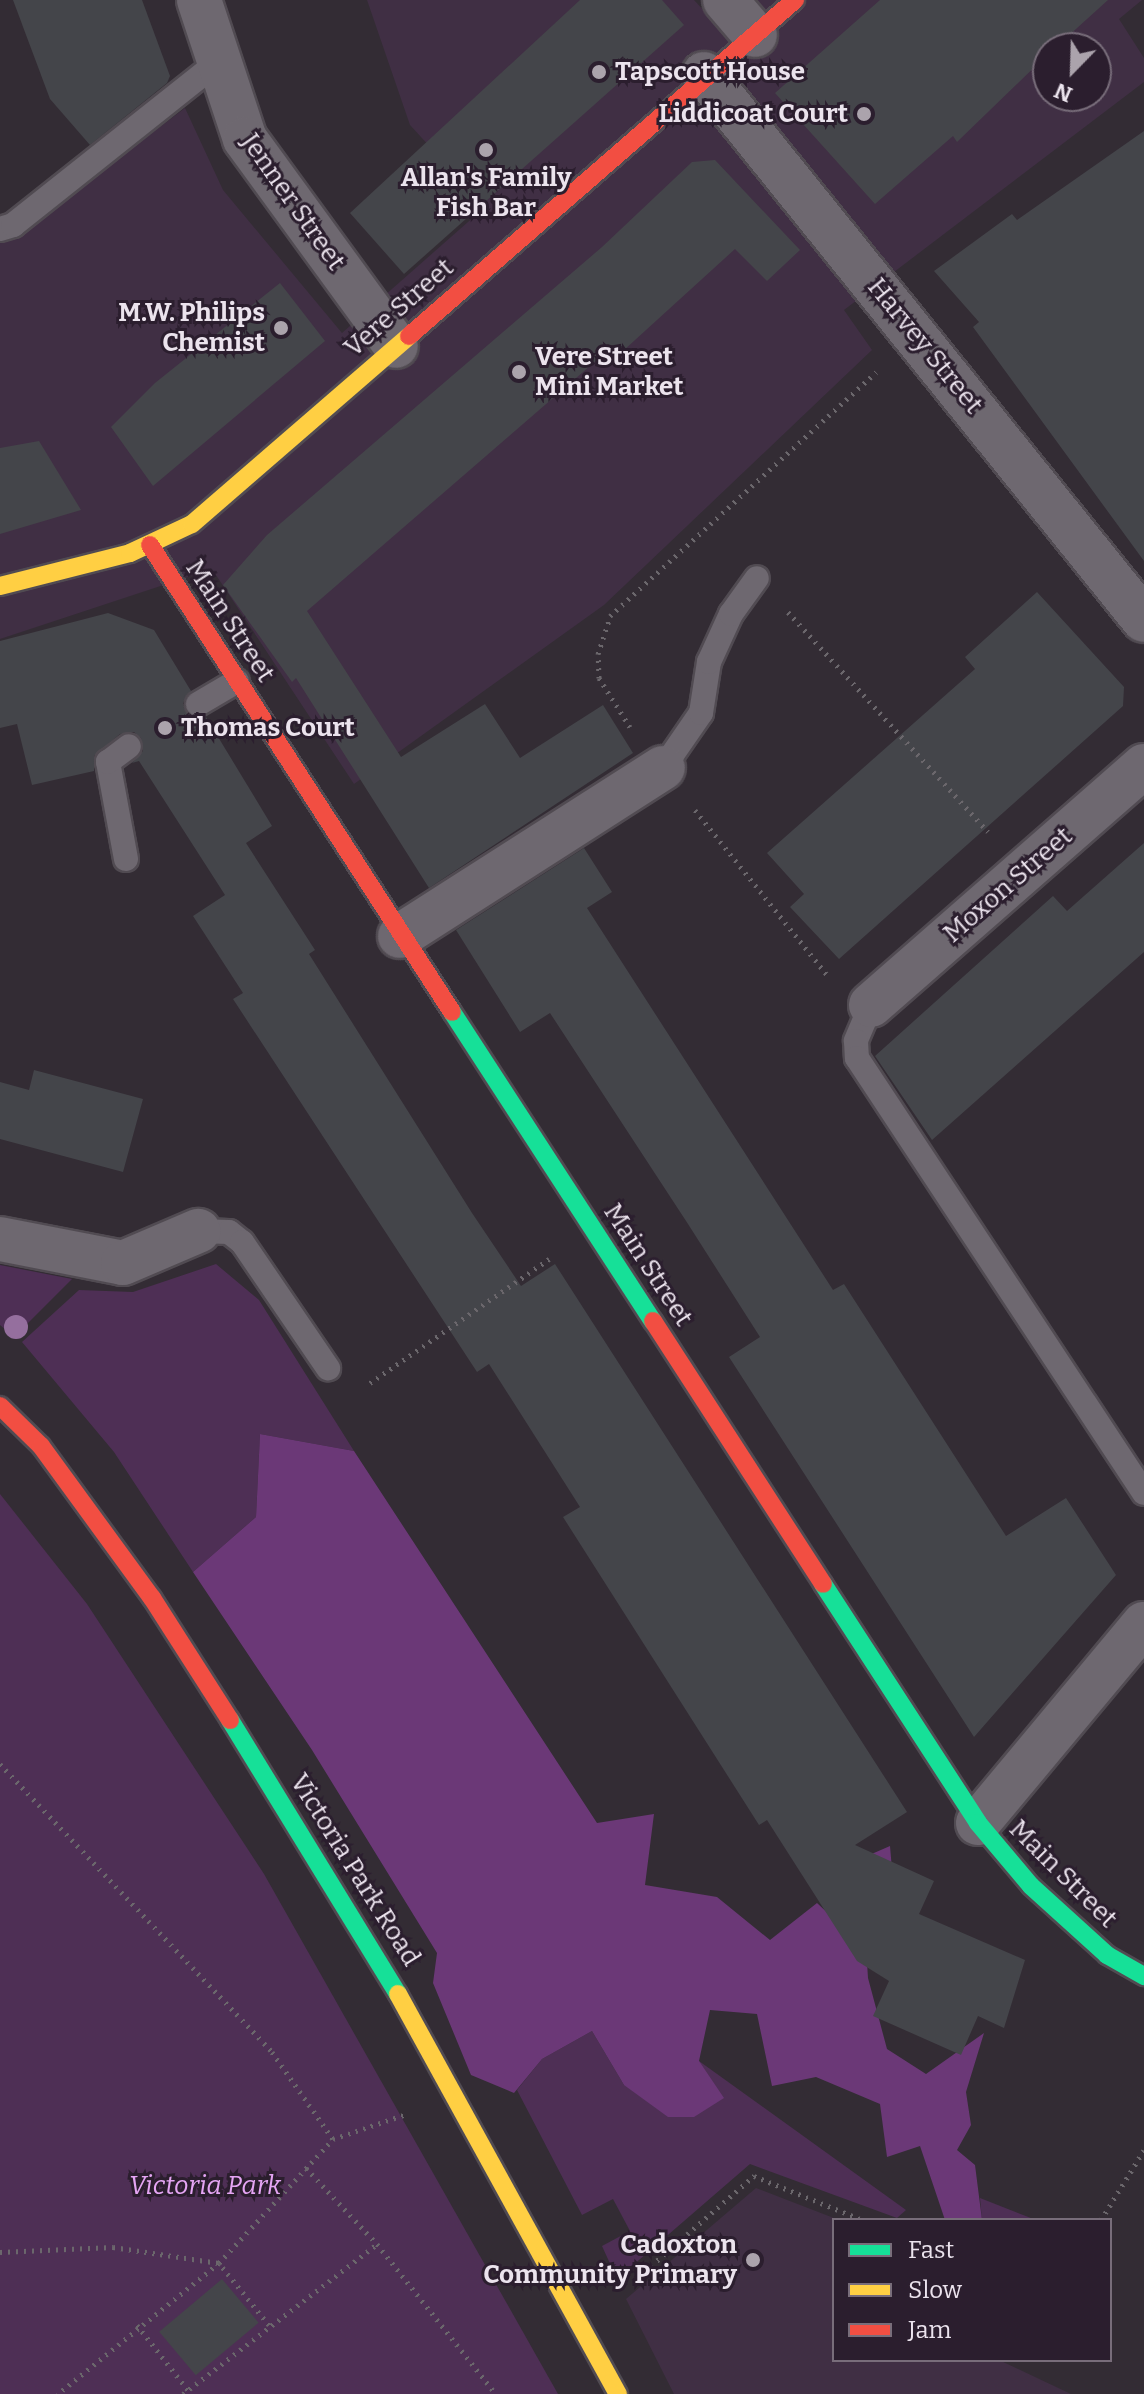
<!DOCTYPE html>
<style>
body{margin:0}
#map{position:relative;width:1144px;height:2394px;overflow:hidden;background:#332c34;font-family:Bitter,serif}
div>[style]{position:absolute}
[style*='--x']{left:calc(var(--x)*1px);top:calc(var(--y)*1px);width:calc(var(--w)*1px);rotate:calc(var(--a)*1deg)}
.built>*{inset:0;background:#402f44}
.green>*{inset:0;background:#4e2f55}
.forest>*{inset:0;background:#6b3877}
.building>*{inset:0;background:#44454a;transform-origin:0 0}
.path>*{height:5px;margin-top:-2.5px;transform-origin:0;background:repeating-linear-gradient(90deg,#6b676c 0 2px,transparent 0 8px)}
.roads{filter:drop-shadow(2px 0 #514b52) drop-shadow(-2px 0 #514b52) drop-shadow(0 2px #514b52) drop-shadow(0 -2px #514b52)}
.lane>*{height:24px;margin:-12px;padding:0 12px;transform-origin:12px;border-radius:12px;background:#6e6870}
.street>*{height:44px;margin:-22px;padding:0 22px;transform-origin:22px;border-radius:22px;background:#6e6870}
.fast>*{height:18px;margin:-9px;padding:0 9px;transform-origin:9px;border-radius:9px;background:#16e098}
.slow>*{height:18px;margin:-9px;padding:0 9px;transform-origin:9px;border-radius:9px;background:#ffcf43}
.jam>*{height:18px;margin:-9px;padding:0 9px;transform-origin:9px;border-radius:9px;background:#f24e42}
.trees>*{width:24px;height:24px;margin:-12px;border-radius:50%;background:#956f9e}
.dots>*{width:22px;height:22px;translate:-50% -50%;box-sizing:border-box;border:4px solid #2b1e2e;border-radius:50%}
span{translate:-50% -50%;white-space:nowrap;text-align:center;line-height:1.15;-webkit-text-stroke:6px #2b1e2e;paint-order:stroke}
.poi-label{font-size:26px;color:#ebe3ed;font-weight:700}
.left{translate:0 -50%;text-align:left}
.right{translate:-100% -50%;text-align:right}
.street-label{font-size:26px;color:#ebe3ed}
.park-label{font-size:26px;color:#e5a5f4;font-style:italic}
.legend{position:absolute;left:832px;top:2218px;width:280px;height:144px;box-sizing:border-box;background:#2b1e2e;border:2px solid #786d7a;margin:0;padding:10px 14px;list-style:none;font-size:24px;color:#ebe3ed}
.legend li{display:flex;align-items:center;gap:16px;height:40px}
.legend b{width:40px;border:2px solid #786d7a}
.north{position:absolute;left:1032px;top:32px;width:80px;height:80px;box-sizing:border-box;background:#2b1e2e;border:2px solid #786d7a;border-radius:50%;rotate:203deg;font-size:22px;font-weight:700;line-height:32px;text-align:center;color:#ebe3ed}
.north::after{content:'';display:block;margin:auto;width:28px;height:36px;background:#aba3ac;clip-path:polygon(50% 0,100% 100%,50% 72%,0 100%)}
</style>
<div id="map">
<div class="built">
<i style="clip-path:polygon(evenodd,367px 0,694px 0,707px 14px,723px 0,1142px 0,1119px 19px,1144px 58px,1144px 82px,844px 310px,872px 350px,604px 605px,354px 784px,212px 569px,0 639px,0 242px,13px 238px,185px 108px,223px 190px,342px 333px,485px 207px,410px 125px,367px 0,1048px 48px,1096px 48px,1096px 96px,1048px 96px,1048px 48px)"></i>
<i style="clip-path:polygon(756px 2188px,839px 2220px,834px 2220px,834px 2360px,999px 2360px,1071px 2394px,674px 2394px,626px 2299px)"></i>
</div>
<div class="green">
<i style="clip-path:polygon(216px 1264px,259px 1300px,354px 1451px,260px 1434px,256px 1517px,193px 1572px,114px 1452px,22px 1342px,79px 1290px,133px 1292px)"></i>
<i style="clip-path:polygon(0 1265px,72px 1279px,14px 1337px,0 1325px)"></i>
<i style="clip-path:polygon(0 1494px,87px 1604px,264px 1874px,558px 2394px,0 2394px)"></i>
<i style="clip-path:polygon(592px 2031px,624px 2085px,699px 2061px,906px 2210px,897px 2218px,750px 2164px,617px 2279px,602px 2246px,630px 2231px,613px 2199px,582px 2215px,517px 2090px,542px 2059px)"></i>
<i style="clip-path:polygon(980px 2198px,1036px 2220px,982px 2220px)"></i>
</div>
<div class="forest">
<i style="clip-path:polygon(260px 1434px,354px 1451px,597px 1823px,654px 1814px,645px 1885px,717px 1897px,770px 1940px,817px 1903px,833px 1918px,844px 1866px,890px 1846px,894px 1893px,864px 1915px,868px 1978px,887px 2049px,926px 2074px,984px 2033px,966px 2092px,971px 2125px,957px 2150px,975px 2165px,982px 2220px,945px 2220px,920px 2146px,887px 2157px,880px 2104px,816px 2077px,772px 2086px,757px 2014px,710px 2010px,699px 2061px,724px 2098px,694px 2117px,668px 2117px,624px 2085px,592px 2031px,542px 2059px,514px 2093px,471px 2075px,433px 1983px,437px 1953px,312px 1750px,193px 1572px,256px 1517px)"></i>
</div>
<div class="building">
<i style="clip-path:polygon(13px 0,142px 0,170px 76px,167px 83px,90px 145px,50px 99px)"></i>
<i style="clip-path:polygon(580px 0,662px 0,684px 25px,404px 274px,350px 213px)"></i>
<i style="clip-path:polygon(880px 0,1108px 0,1055px 48px,1048px 48px,1048px 54px,957px 142px,953px 136px,875px 204px,775px 93px)"></i>
<i style="clip-path:polygon(1144px 131px,1144px 561px,973px 327px,979px 322px,934px 271px,1012px 214px,1017px 220px)"></i>
<i style="clip-path:polygon(715px 160px,800px 250px,767px 281px,735px 249px,612px 361px,605px 353px,307px 611px,401px 757px,485px 704px,520px 758px,603px 705px,633px 753px,429px 888px,296px 678px,292px 682px,223px 585px,267px 535px,602px 247px,692px 162px)"></i>
<i style="clip-path:polygon(280px 283px,325px 341px,153px 486px,111px 427px,155px 383px)"></i>
<i style="clip-path:polygon(39px 441px,81px 510px,0 534px,0 448px)"></i>
<i style="clip-path:polygon(1037px 592px,1124px 687px,1123px 706px,839px 959px,790px 907px,804px 894px,767px 853px,975px 669px,965px 657px)"></i>
<i style="clip-path:polygon(108px 613px,154px 630px,191px 691px,183px 703px,186px 712px,197px 719px,206px 717px,272px 826px,246px 843px,315px 950px,309px 954px,472px 1213px,521px 1286px,555px 1264px,907px 1812px,855px 1845px,934px 1881px,919px 1914px,1025px 1960px,1004px 2028px,978px 2016px,961px 2055px,873px 2016px,889px 1981px,857px 1961px,767px 1820px,759px 1825px,563px 1517px,580px 1507px,489px 1364px,477px 1372px,233px 999px,243px 993px,193px 916px,225px 895px,139px 761px,132px 763px,143px 751px,141px 738px,134px 732px,120px 734px,94px 756px,94px 771px,32px 785px,17px 724px,0 728px,0 641px)"></i>
<i style="clip-path:polygon(1144px 843px,1144px 952px,932px 1140px,875px 1056px,1053px 896px,1067px 911px)"></i>
<i style="clip-path:polygon(584px 848px,612px 892px,587px 908px,833px 1290px,844px 1284px,1006px 1536px,1066px 1498px,1116px 1575px,974px 1737px,729px 1357px,760px 1337px,688px 1224px,550px 1013px,520px 1032px,456px 930px)"></i>
<i style="clip-path:polygon(34px 1070px,143px 1099px,123px 1172px,0 1139px,0 1082px,29px 1090px)"></i>
<i style="left:222px;top:2279px;width:57px;height:82px;rotate:50deg"></i>
</div>
<div class="path">
<i style="--x:788;--y:612;--w:297;--a:47.7"></i>
<i style="--x:630;--y:727;--w:58;--a:-122.3"></i>
<i style="--x:599;--y:678;--w:24;--a:-92"></i>
<i style="--x:598;--y:654;--w:40;--a:-72"></i>
<i style="--x:610;--y:616;--w:361;--a:-42.5"></i>
<i style="--x:695;--y:810;--w:214;--a:51.3"></i>
<i style="--x:370;--y:1383;--w:218;--a:-34.7"></i>
<i style="--x:0;--y:1764;--w:396;--a:46.6"></i>
<i style="--x:272;--y:2052;--w:106;--a:55"></i>
<i style="--x:306;--y:2168;--w:104;--a:46.9"></i>
<i style="--x:1101;--y:2220;--w:82;--a:-58.4"></i>
<i style="--x:0;--y:2252;--w:113;--a:-2.5"></i>
<i style="--x:113;--y:2247;--w:107;--a:8.6"></i>
<i style="--x:219;--y:2263;--w:208;--a:140.9"></i>
<i style="--x:645;--y:2271;--w:145;--a:-41.1"></i>
<i style="--x:754;--y:2176;--w:118;--a:22"></i>
<i style="--x:137;--y:2325;--w:83;--a:51.9"></i>
<i style="--x:269;--y:2325;--w:80;--a:-128.9"></i>
<i style="--x:219;--y:2263;--w:168;--a:-47.4"></i>
<i style="--x:333;--y:2139;--w:78;--a:-18.7"></i>
<i style="--x:183;--y:2394;--w:245;--a:-37.7"></i>
<i style="--x:377;--y:2244;--w:191;--a:51.6"></i>
</div>
<div class="roads">
<div class="lane">
<i style="--x:0;--y:229;--w:14;--a:-17"></i>
<i style="--x:13;--y:225;--w:263;--a:-38.5"></i>
<i style="--x:198;--y:704;--w:45;--a:-30.5"></i>
<i style="--x:663;--y:768;--w:67;--a:-55.4"></i>
<i style="--x:701;--y:713;--w:52;--a:-81.1"></i>
<i style="--x:709;--y:662;--w:53;--a:-65.4"></i>
<i style="--x:731;--y:614;--w:44;--a:-54.2"></i>
<i style="--x:126;--y:859;--w:99;--a:-100.5"></i>
<i style="--x:108;--y:762;--w:26;--a:-37"></i>
<i style="--x:871;--y:1005;--w:39;--a:113"></i>
<i style="--x:856;--y:1041;--w:17;--a:87"></i>
<i style="--x:857;--y:1058;--w:521;--a:56.58"></i>
<i style="--x:198;--y:1231;--w:31;--a:2"></i>
<i style="--x:229;--y:1232;--w:16;--a:38"></i>
<i style="--x:242;--y:1242;--w:153;--a:55.7"></i>
</div>
<div class="street">
<i style="--x:199;--y:0;--w:146;--a:71.7"></i>
<i style="--x:245;--y:139;--w:256;--a:53.9"></i>
<i style="--x:725;--y:0;--w:46;--a:49.4"></i>
<i style="--x:704;--y:74;--w:701;--a:51.14"></i>
<i style="--x:400;--y:936;--w:312;--a:-32.6"></i>
<i style="--x:871;--y:1005;--w:363;--a:-41.2"></i>
<i style="--x:0;--y:1239;--w:125;--a:11"></i>
<i style="--x:123;--y:1263;--w:82;--a:-23.1"></i>
<i style="--x:978;--y:1823;--w:259;--a:-50.2"></i>
</div>
<div class="fast">
<i style="--x:452;--y:1012;--w:369;--a:57"></i>
<i style="--x:823;--y:1584;--w:285;--a:57"></i>
<i style="--x:978;--y:1823;--w:82;--a:49.9"></i>
<i style="--x:1031;--y:1886;--w:103;--a:42.2"></i>
<i style="--x:1107;--y:1955;--w:43;--a:29.6"></i>
<i style="--x:230;--y:1720;--w:321;--a:58.5"></i>
</div>
<div class="slow">
<i style="--x:0;--y:586;--w:134;--a:-14.2"></i>
<i style="--x:130;--y:553;--w:68;--a:-25.1"></i>
<i style="--x:192;--y:524;--w:287;--a:-40.9"></i>
<i style="--x:398;--y:1994;--w:457;--a:61.2"></i>
</div>
<div class="jam">
<i style="--x:409;--y:336;--w:512;--a:-41.04"></i>
<i style="--x:150;--y:545;--w:556;--a:57.11"></i>
<i style="--x:653;--y:1321;--w:313;--a:57.1"></i>
<i style="--x:0;--y:1406;--w:57;--a:44.3"></i>
<i style="--x:41;--y:1446;--w:188;--a:53.9"></i>
<i style="--x:152;--y:1598;--w:145;--a:57.4"></i>
</div>
</div>
<div class="trees">
<i style="left:16px;top:1327px"></i>
</div>
<div class="dots">
<i style="left:599px;top:72px;background:#aba3ac"></i>
<i style="left:864px;top:114px;background:#aba3ac"></i>
<i style="left:486px;top:150px;background:#aba3ac"></i>
<i style="left:281px;top:328px;background:#aba3ac"></i>
<i style="left:519px;top:372px;background:#aba3ac"></i>
<i style="left:165px;top:728px;background:#aba3ac"></i>
<i style="left:753px;top:2260px;background:#aba3ac"></i>
</div>
<div class="poi-label">
<span class="left" style="left:615px;top:72px">Tapscott House</span>
<span class="right" style="left:848px;top:114px">Liddicoat Court</span>
<span style="left:486px;top:193px">Allan's Family<br>Fish Bar</span>
<span class="right" style="left:265px;top:328px">M.W. Philips<br>Chemist</span>
<span class="left" style="left:535px;top:372px">Vere Street<br>Mini Market</span>
<span class="left" style="left:181px;top:728px">Thomas Court</span>
<span class="right" style="left:737px;top:2260px">Cadoxton<br>Community Primary</span>
</div>
<div class="street-label">
<span style="left:293px;top:202px;rotate:55deg">Jenner Street</span>
<span style="left:399px;top:308px;rotate:-41deg">Vere Street</span>
<span style="left:925px;top:346px;rotate:51deg">Harvey Street</span>
<span style="left:230px;top:621px;rotate:57deg">Main Street</span>
<span style="left:1008px;top:885px;rotate:-41deg">Moxon Street</span>
<span style="left:648px;top:1265px;rotate:57deg">Main Street</span>
<span style="left:355px;top:1870px;rotate:58deg">Victoria Park Road</span>
<span style="left:1063px;top:1874px;rotate:45deg">Main Street</span>
</div>
<div class="park-label">
<span style="left:205px;top:2186px">Victoria Park</span>
</div>
<ul class="legend">
<li><b style="height:10px;background:#16e098"></b>Fast</li>
<li><b style="height:10px;background:#ffcf43"></b>Slow</li>
<li><b style="height:10px;background:#f24e42"></b>Jam</li>
</ul>
<div class="north">N</div>
</div>
